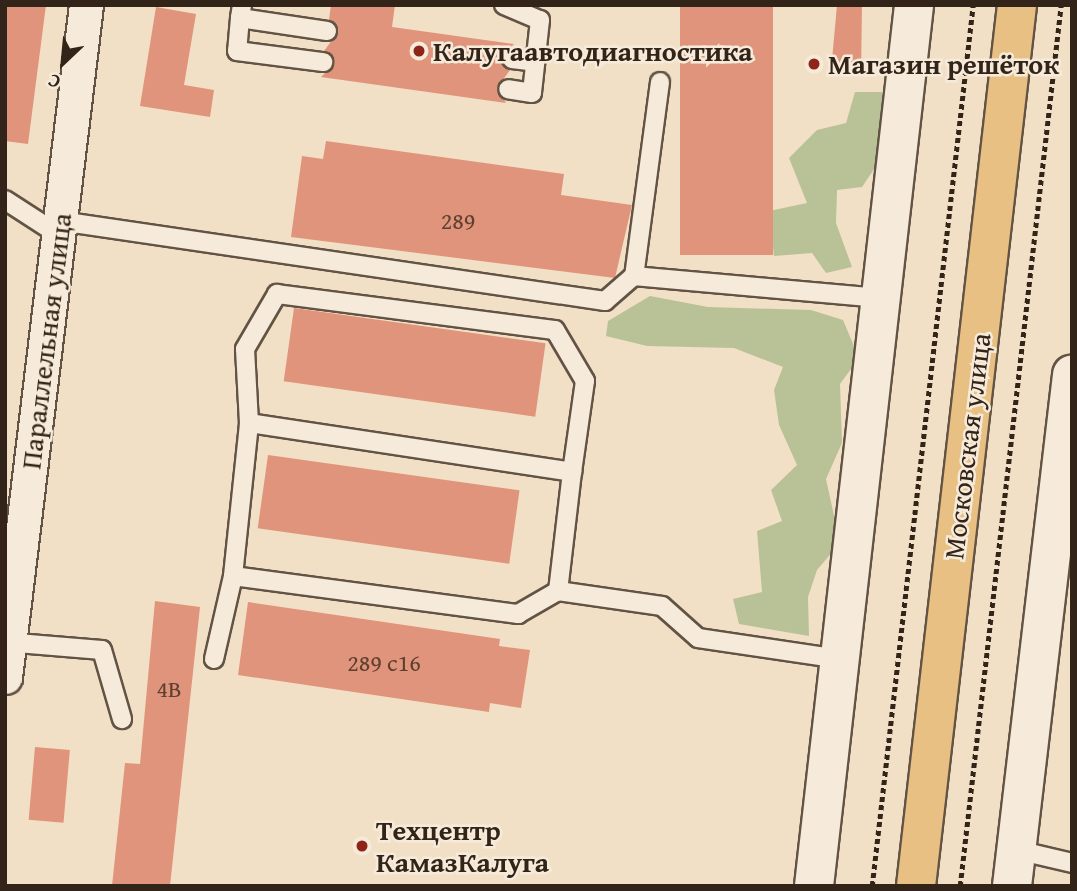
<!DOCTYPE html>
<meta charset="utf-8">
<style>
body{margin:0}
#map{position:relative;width:1077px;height:891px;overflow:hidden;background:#f1e0c6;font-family:"Gentium Book Plus",serif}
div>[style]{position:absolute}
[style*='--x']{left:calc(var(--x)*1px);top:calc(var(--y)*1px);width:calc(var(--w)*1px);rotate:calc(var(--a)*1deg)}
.green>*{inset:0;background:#b9c296}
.building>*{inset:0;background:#e0947b;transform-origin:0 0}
.path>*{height:4.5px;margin-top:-2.25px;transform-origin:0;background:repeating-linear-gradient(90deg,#322418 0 5px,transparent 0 8.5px)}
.roads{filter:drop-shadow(2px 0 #625344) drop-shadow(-2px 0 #625344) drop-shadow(0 2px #625344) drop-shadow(0 -2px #625344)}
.service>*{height:18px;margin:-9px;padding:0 9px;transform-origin:9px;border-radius:9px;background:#f6ebda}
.minor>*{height:33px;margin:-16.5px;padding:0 16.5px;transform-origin:16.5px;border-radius:16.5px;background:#f6ebda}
.secondary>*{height:38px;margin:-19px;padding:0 19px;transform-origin:19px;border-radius:19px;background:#f6ebda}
.primary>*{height:38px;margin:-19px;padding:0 19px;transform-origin:19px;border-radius:19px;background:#e8c083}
.dots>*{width:19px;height:19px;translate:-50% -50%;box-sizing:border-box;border:4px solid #f6ebda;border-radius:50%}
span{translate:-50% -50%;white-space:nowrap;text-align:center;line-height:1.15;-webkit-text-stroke:5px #f6ebda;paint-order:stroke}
.number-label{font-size:24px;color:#5e4031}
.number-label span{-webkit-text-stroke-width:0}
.poi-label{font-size:28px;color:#322418;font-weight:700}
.left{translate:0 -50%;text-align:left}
.street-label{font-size:28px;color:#322418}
.frame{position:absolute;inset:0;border:7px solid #322418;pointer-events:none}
.north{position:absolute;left:28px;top:28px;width:70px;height:70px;-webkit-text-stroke:5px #f6ebda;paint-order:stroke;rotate:206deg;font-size:19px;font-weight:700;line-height:28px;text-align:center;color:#322418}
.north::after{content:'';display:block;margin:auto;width:24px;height:32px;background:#322418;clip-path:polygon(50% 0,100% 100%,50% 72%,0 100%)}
</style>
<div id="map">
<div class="green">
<i style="clip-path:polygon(855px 92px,882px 92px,887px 150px,862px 187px,837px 190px,836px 223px,852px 267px,826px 273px,812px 253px,774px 256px,769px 211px,807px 203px,789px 158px,817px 130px,846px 123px)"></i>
<i style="clip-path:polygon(650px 296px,708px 307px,811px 310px,843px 320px,859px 358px,840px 384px,842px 443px,826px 479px,840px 543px,817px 570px,808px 597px,809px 636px,739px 624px,733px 599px,762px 592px,757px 531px,782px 521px,771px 490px,797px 465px,779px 425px,774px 390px,783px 367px,734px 348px,647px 346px,606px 336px,608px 321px)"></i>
</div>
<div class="building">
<i style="clip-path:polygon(5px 5px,46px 5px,28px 144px,5px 141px)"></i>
<i style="clip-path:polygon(331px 5px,395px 5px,392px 27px,514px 44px,501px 57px,510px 70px,497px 88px,506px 103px,321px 77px,334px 64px,324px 51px,338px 32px,329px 20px)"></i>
<i style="left:680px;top:5px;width:93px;height:250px"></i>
<i style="clip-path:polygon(837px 5px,862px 5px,861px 74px,831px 71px)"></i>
<i style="clip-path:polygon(156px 7px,196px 14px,184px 85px,214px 90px,210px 117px,140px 106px)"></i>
<i style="clip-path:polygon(326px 141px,564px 174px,561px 195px,632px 205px,615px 278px,291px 237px,302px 156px,323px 159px)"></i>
<i style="left:294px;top:308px;width:254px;height:74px;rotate:8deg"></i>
<i style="left:268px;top:455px;width:254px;height:74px;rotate:8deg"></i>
<i style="clip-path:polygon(155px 601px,200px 607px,170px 886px,112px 886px,125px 763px,140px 764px)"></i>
<i style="clip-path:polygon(248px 602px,500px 639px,499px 646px,530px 650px,521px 708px,490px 703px,489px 712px,238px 675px)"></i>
<i style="left:35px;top:747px;width:35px;height:73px;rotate:5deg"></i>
</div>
<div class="path">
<i style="--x:872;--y:886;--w:887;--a:-83.46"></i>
<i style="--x:960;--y:886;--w:887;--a:-83.46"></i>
</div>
<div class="roads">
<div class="service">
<i style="--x:242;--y:5;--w:13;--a:99"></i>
<i style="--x:240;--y:18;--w:88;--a:8.5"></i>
<i style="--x:504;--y:5;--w:39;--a:23"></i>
<i style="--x:540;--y:20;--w:73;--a:96.3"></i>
<i style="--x:532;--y:93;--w:24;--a:-171"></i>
<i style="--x:240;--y:18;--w:33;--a:95"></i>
<i style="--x:237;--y:51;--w:87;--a:7.3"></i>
<i style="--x:512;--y:59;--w:23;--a:7"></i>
<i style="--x:660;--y:82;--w:196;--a:97.6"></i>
<i style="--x:634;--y:276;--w:246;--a:5.1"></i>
<i style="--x:5;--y:200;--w:64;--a:32.9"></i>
<i style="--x:60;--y:221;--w:551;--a:8.35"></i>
<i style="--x:605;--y:301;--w:38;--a:-41"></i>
<i style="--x:249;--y:423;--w:74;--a:-93.1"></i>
<i style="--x:245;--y:349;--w:64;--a:-59.8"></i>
<i style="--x:277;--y:294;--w:280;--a:7.4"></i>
<i style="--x:555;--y:330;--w:59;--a:59.5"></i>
<i style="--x:585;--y:381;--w:92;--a:98.1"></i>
<i style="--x:233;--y:576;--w:154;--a:-84"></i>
<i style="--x:249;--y:423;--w:327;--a:8.6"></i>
<i style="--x:572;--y:472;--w:120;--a:96.7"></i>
<i style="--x:5;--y:642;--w:97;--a:4.7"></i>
<i style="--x:102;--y:650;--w:72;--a:73.8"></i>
<i style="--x:214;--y:659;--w:85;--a:-77.1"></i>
<i style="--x:233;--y:576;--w:288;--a:7.6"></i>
<i style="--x:518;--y:614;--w:46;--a:-29.9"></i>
<i style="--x:558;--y:591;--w:105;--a:8.2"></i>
<i style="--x:662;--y:606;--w:48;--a:41.6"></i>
<i style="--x:698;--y:638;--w:144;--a:8.4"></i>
<i style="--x:1017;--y:850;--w:57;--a:13.3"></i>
</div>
<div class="minor">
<i style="--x:5;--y:677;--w:677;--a:-83.13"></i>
</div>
<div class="secondary">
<i style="--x:814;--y:886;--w:887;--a:-83.52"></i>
<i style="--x:1012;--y:886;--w:515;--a:-83.3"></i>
</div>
<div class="primary">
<i style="--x:916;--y:886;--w:887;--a:-83.46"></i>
</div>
</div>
<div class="dots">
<i style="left:419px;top:51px;background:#8f2418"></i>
<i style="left:814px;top:64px;background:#8f2418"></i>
<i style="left:362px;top:846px;background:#8f2418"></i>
</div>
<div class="number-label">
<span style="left:458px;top:221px">289</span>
<span style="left:384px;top:663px">289 с16</span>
<span style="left:169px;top:689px">4В</span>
</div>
<div class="poi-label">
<span class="left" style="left:433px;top:51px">Калугаавтодиагностика</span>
<span class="left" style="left:828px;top:64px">Магазин решёток</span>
<span class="left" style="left:376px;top:846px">Техцентр<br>КамазКалуга</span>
</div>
<div class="street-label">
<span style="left:46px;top:341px;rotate:-83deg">Параллельная улица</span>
<span style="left:967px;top:446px;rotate:-83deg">Московская улица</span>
</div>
<div class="frame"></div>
<div class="north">С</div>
</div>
